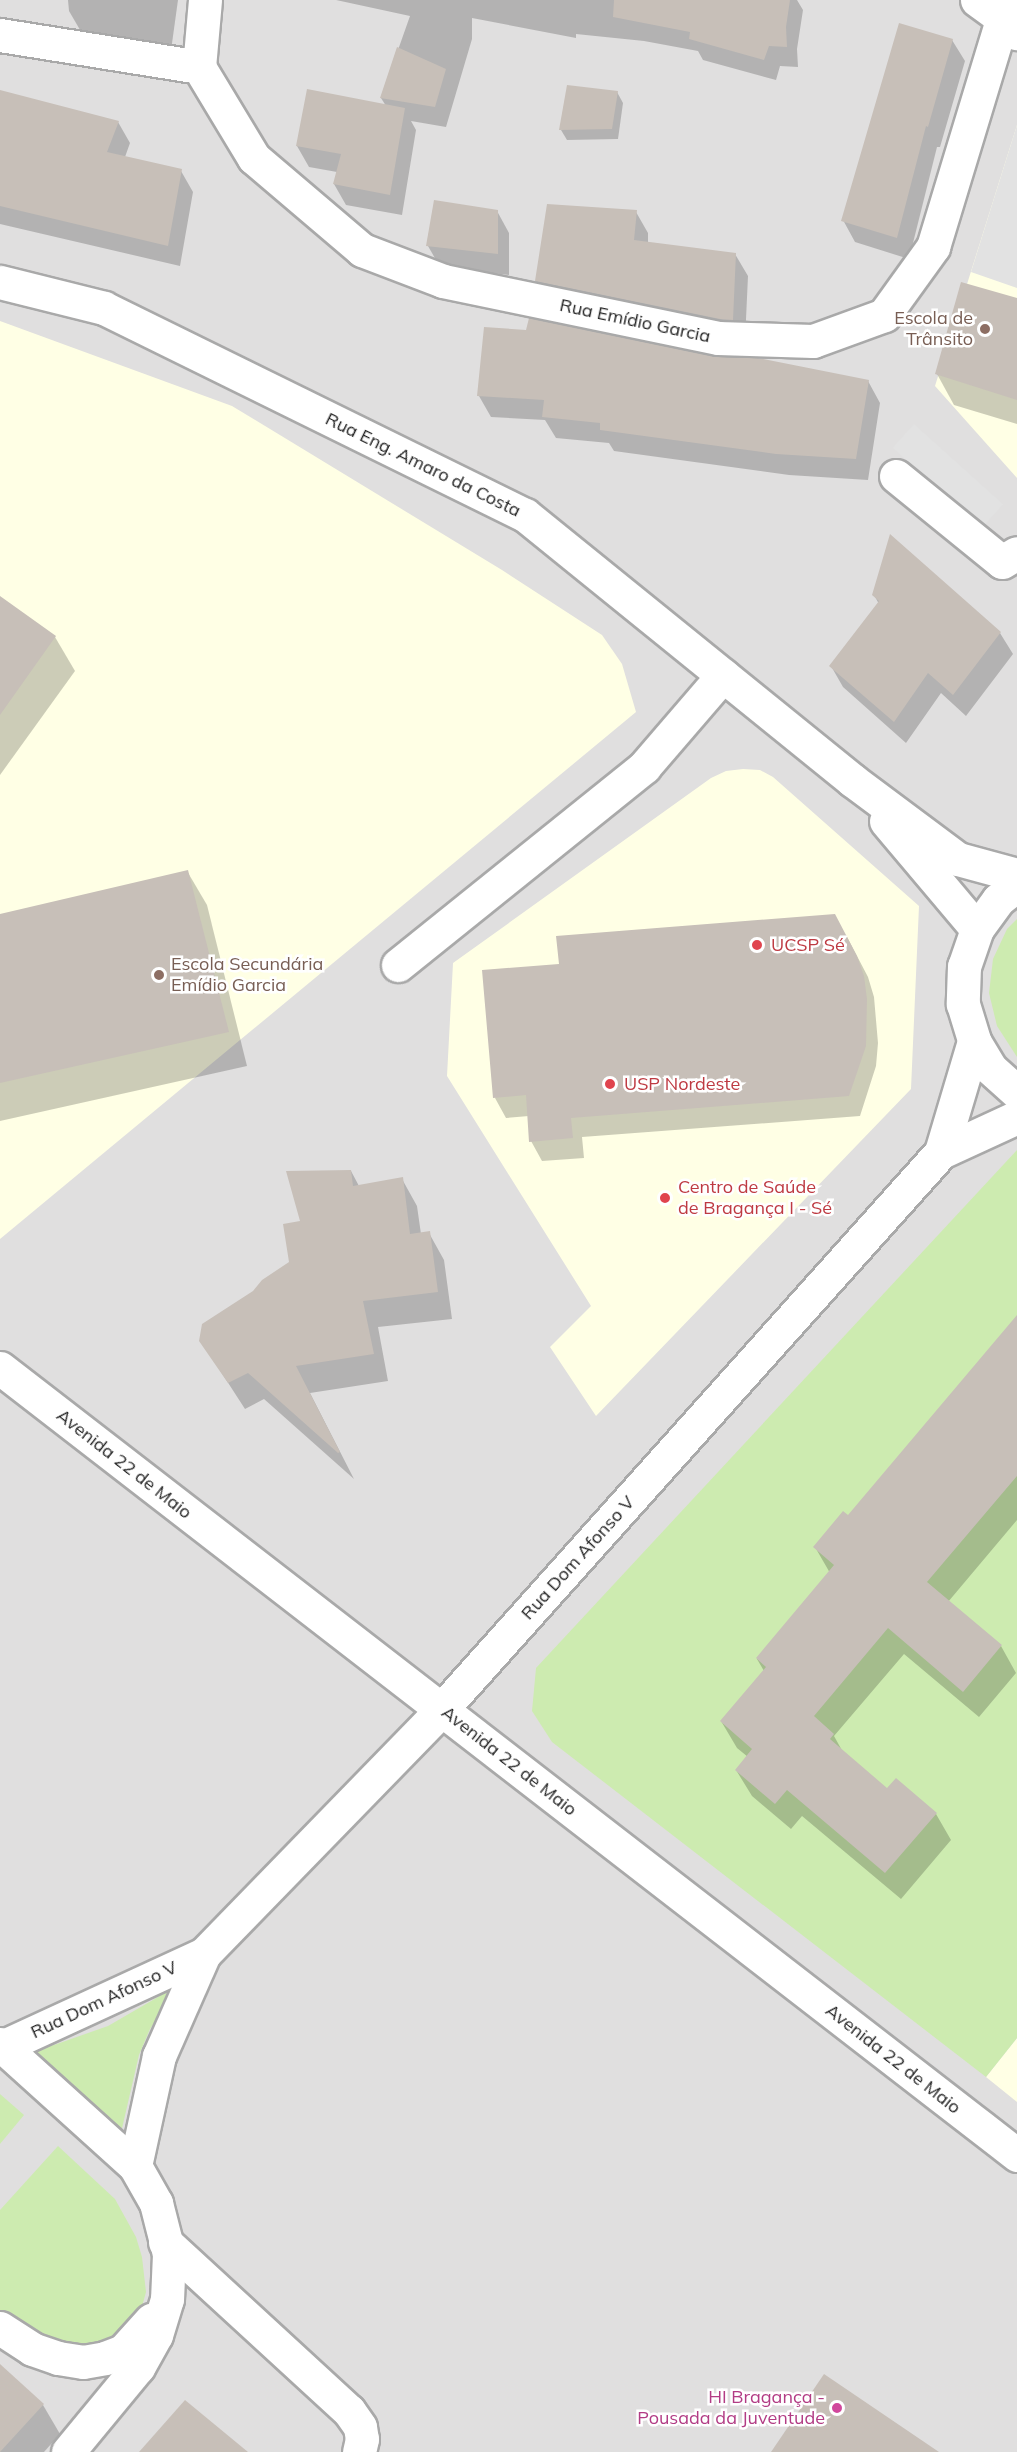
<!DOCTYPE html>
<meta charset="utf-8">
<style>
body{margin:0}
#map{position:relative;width:1017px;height:2452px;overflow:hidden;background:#f2efe9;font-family:Mulish,sans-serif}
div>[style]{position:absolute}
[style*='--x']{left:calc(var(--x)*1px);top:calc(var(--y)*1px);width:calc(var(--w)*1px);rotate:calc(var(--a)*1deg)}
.residential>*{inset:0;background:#e0dfdf;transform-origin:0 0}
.education>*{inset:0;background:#ffffe5}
.grass>*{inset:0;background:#cdebb0}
.parking>*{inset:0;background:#e2e2e2;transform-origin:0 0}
.shadow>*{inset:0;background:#0003}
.building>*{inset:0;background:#c7bfb8}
.roads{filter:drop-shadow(2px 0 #a9a9a9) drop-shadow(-2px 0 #a9a9a9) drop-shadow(0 2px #a9a9a9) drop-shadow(0 -2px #a9a9a9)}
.minor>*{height:33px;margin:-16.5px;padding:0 16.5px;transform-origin:16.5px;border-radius:16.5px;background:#fff}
.dots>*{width:16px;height:16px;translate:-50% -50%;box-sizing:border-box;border:3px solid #fff;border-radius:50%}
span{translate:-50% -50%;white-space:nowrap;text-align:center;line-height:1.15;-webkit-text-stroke:5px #fff;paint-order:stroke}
.education-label{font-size:18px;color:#785e54}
.right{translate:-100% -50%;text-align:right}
.left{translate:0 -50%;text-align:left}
.street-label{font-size:18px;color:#222}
.health-label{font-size:18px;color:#be3a42}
.hotel-label{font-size:18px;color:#b23c85}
</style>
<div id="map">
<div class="residential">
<i style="left:0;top:0;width:1017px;height:2452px"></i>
</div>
<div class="education">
<i style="clip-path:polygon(1017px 125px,1017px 478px,935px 386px)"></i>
<i style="clip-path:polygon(0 321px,232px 406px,502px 570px,602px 635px,622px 664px,636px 712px,0 1239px)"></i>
<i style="clip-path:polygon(743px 769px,760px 770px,773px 777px,919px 906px,911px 1089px,596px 1416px,550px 1347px,591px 1306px,447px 1076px,453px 963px,711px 778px,726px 771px)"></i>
<i style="clip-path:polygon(1017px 2038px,1017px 2102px,986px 2077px)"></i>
</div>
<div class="grass">
<i style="clip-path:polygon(1017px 919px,1017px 1057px,997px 1026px,989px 993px,993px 959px,1007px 929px)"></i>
<i style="clip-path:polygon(1017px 1150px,1017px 2038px,986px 2077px,552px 1742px,532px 1711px,536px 1668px)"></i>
<i style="clip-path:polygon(187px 1973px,150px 2029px,139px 2055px,120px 2137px,23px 2049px,54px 2045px,108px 2026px,158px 1997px)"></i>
<i style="clip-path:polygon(0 2094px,24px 2115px,0 2144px)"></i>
<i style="clip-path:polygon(58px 2146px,115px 2199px,136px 2237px,142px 2257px,146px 2292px,140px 2314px,124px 2335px,96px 2347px,55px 2344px,0 2316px,0 2210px)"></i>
</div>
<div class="parking">
<i style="clip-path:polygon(1017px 125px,1017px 288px,971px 272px)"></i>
<i style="left:914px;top:424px;width:120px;height:32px;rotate:42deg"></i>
</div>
<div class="shadow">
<i style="clip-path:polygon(68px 0,178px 0,169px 65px,97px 59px,69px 11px)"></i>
<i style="clip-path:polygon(336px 0,797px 0,803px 10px,797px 49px,798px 67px,780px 66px,776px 80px,703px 60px,698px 51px,644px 41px,576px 34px,576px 38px,472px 18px,472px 39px,446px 127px,411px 121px,416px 130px,402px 215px,346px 205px,334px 184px,337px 172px,309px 167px,297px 146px,386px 106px,381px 98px,410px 16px)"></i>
<i style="clip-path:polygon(952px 40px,965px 61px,940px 147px,937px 147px,909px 259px,855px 242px,843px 220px)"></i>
<i style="clip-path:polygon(0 91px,118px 122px,130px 143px,125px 157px,181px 171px,193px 192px,180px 266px,0 224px)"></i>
<i style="clip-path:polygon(617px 92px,623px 103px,618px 139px,567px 140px,561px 130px)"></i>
<i style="clip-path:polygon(497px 211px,509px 233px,509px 275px,440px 267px,428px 246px)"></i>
<i style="clip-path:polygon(636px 212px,648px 233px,648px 243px,735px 254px,748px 276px,745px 341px,549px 302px,536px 281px)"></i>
<i style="clip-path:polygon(1017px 300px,1017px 424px,954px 405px,937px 374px)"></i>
<i style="clip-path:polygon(485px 328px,868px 381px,880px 403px,868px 480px,789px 475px,614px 451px,609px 443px,556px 438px,545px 420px,491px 417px,479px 396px)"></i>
<i style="clip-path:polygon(890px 537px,1000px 633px,1013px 654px,966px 716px,941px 693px,906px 743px,843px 687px,831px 666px,879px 604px,874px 595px)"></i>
<i style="clip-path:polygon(0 598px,55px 637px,75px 671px,0 775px)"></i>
<i style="clip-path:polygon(187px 871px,207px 905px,247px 1066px,0 1121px,0 963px)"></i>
<i style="clip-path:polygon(846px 935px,868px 977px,874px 997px,878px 1043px,876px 1066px,860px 1116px,582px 1137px,584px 1158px,542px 1161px,531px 1141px,529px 1116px,506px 1118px,495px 1098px,560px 965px)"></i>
<i style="clip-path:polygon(351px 1171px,359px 1186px,402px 1179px,417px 1206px,421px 1234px,429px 1233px,444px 1260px,452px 1319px,378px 1327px,388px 1381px,310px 1393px,354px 1479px,264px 1399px,245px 1409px,201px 1341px,291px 1263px,302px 1222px)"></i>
<i style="clip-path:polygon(1017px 1318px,1017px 1520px,948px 1602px,1001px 1646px,1016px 1673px,979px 1717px,904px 1654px,834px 1736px,844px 1754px,887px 1790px,936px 1814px,951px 1840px,901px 1899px,802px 1816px,791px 1829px,752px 1796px,736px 1770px,748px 1757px,737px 1748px,721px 1721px,764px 1671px,757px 1659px,830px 1573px,815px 1547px,848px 1517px)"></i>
<i style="clip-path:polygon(0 2366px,43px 2405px,60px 2434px,44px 2452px,0 2452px)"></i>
</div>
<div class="building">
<i style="clip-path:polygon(614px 0,790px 0,786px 27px,787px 47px,769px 46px,764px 60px,689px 39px,690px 32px,613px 17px)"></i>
<i style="clip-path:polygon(899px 23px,953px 39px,928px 127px,926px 126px,897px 238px,841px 221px)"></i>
<i style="clip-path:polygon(397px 47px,446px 69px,435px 107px,380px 98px)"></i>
<i style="clip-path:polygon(567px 85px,618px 91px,612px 129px,559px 130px)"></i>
<i style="clip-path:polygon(307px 89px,405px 108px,390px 195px,333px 184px,341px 154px,296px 146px)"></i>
<i style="clip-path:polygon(0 90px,119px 121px,107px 152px,182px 169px,168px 246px,0 206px)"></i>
<i style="clip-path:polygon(434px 200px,498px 210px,498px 254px,426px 246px)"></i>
<i style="clip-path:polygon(547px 204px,637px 210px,634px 240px,736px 253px,733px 320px,720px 319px,535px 281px)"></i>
<i style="clip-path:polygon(961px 282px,1017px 298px,1017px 400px,935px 374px)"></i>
<i style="clip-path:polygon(529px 318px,714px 356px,758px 358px,869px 380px,856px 459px,776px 454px,600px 430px,600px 423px,542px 417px,544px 400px,477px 396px,484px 327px,526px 330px)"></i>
<i style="clip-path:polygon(890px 534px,1001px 632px,953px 695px,928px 673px,894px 722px,829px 666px,879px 601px,872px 595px)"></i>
<i style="clip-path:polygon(0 596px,56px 636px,0 715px)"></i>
<i style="clip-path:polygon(188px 870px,229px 1032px,0 1083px,0 914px)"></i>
<i style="clip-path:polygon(835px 914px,857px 956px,864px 976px,867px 999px,866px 1046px,849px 1096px,571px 1118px,573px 1138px,529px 1142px,526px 1095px,493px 1098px,482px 970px,559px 964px,556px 936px)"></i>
<i style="clip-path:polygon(351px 1170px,353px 1186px,403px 1177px,410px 1234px,430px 1231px,438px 1292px,363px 1301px,374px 1354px,296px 1366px,340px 1452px,338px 1453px,248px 1373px,228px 1383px,199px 1341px,202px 1324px,253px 1291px,262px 1280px,289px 1262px,283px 1224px,300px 1221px,286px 1171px)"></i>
<i style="clip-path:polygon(1017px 1315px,1017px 1476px,927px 1582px,1002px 1645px,963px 1692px,888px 1628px,814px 1716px,834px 1734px,830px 1739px,887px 1788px,896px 1778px,937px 1813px,885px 1873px,787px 1790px,775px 1804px,735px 1770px,752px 1749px,720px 1721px,766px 1667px,756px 1658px,834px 1565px,813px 1547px,843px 1511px,848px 1515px)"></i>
<i style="clip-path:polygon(0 2364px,44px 2404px,0 2452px)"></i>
<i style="clip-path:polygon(824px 2374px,939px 2452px,771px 2452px)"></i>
<i style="clip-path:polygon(185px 2400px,248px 2452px,139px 2452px)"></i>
</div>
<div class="roads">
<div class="minor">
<i style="--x:205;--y:0;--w:67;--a:95.1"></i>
<i style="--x:199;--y:67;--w:106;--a:58.9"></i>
<i style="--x:254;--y:158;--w:142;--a:40.4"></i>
<i style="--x:362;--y:250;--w:87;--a:20.9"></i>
<i style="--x:443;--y:281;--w:281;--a:11.7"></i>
<i style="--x:718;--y:338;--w:95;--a:1.8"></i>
<i style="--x:813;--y:341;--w:76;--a:-20.1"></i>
<i style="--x:884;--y:315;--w:84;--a:-54.2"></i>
<i style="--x:933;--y:247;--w:258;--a:-73.1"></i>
<i style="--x:977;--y:0;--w:31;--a:36"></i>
<i style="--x:1002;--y:18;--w:21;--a:47"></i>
<i style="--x:0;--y:35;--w:202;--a:9.1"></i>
<i style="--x:0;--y:282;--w:107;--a:14"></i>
<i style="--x:104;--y:308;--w:469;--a:26.2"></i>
<i style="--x:525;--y:515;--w:421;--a:39"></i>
<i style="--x:852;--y:780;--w:132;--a:36.7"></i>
<i style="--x:958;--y:859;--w:61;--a:15.2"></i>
<i style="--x:896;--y:476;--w:136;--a:39.1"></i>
<i style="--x:1002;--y:562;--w:17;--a:-31"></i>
<i style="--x:886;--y:821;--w:141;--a:49.9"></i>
<i style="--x:1017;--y:885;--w:24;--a:142"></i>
<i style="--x:998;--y:900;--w:36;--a:126"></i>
<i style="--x:977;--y:929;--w:39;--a:109"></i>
<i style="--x:964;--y:966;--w:38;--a:92"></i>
<i style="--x:963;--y:1004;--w:39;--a:73"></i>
<i style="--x:974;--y:1041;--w:31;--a:59"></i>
<i style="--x:990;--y:1068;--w:36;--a:42"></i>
<i style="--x:398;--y:965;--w:316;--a:-38.8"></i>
<i style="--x:644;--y:767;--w:121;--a:-49.3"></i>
<i style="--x:941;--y:1152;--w:116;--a:-73.4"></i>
<i style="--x:0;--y:1368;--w:1286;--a:37.73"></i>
<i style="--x:0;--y:2044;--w:182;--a:42.1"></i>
<i style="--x:135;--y:2166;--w:43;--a:60.4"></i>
<i style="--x:156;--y:2203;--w:53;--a:75.7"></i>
<i style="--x:169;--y:2254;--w:45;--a:92.5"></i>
<i style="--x:167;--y:2299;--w:38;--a:107"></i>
<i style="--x:156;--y:2335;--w:37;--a:119"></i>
<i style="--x:138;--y:2367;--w:110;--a:129.5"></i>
<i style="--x:4;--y:2046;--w:220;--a:-24.7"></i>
<i style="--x:135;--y:2166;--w:113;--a:-77.7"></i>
<i style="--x:159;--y:2056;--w:111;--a:-66.2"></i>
<i style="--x:204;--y:1954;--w:342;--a:-45.8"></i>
<i style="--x:442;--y:1709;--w:748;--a:-48.14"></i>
<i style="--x:941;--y:1152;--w:84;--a:-24.7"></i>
<i style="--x:165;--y:2242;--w:250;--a:42.6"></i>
<i style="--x:349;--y:2411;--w:19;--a:55"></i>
<i style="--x:360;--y:2427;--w:12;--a:81"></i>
<i style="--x:362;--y:2439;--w:13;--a:103"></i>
<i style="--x:0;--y:2328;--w:38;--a:33"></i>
<i style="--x:32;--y:2349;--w:28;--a:19"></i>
<i style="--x:58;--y:2358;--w:25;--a:9"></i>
<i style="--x:83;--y:2362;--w:22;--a:-10"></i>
<i style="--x:105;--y:2358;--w:19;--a:-21"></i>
<i style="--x:123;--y:2351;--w:42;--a:-47.9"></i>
</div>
</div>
<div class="dots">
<i style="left:985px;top:329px;background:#8d6e63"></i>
<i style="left:757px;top:945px;background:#e0444e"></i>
<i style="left:159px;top:975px;background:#8d6e63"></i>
<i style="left:610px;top:1084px;background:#e0444e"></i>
<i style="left:665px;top:1198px;background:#e0444e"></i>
<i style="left:837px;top:2408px;background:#d1479c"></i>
</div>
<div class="education-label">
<span class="right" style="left:973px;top:329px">Escola de<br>Trânsito</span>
<span class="left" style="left:171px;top:975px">Escola Secundária<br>Emídio Garcia</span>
</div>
<div class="street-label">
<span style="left:635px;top:321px;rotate:12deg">Rua Emídio Garcia</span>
<span style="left:423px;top:465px;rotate:26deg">Rua Eng. Amaro da Costa</span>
<span style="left:124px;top:1464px;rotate:38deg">Avenida 22 de Maio</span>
<span style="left:578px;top:1558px;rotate:-48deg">Rua Dom Afonso V</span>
<span style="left:509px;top:1761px;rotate:38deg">Avenida 22 de Maio</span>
<span style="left:104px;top:2000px;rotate:-25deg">Rua Dom Afonso V</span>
<span style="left:893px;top:2059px;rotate:38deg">Avenida 22 de Maio</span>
</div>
<div class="health-label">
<span class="left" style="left:771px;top:945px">UCSP Sé</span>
<span class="left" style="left:624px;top:1084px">USP Nordeste</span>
<span class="left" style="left:678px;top:1198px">Centro de Saúde<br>de Bragança I - Sé</span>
</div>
<div class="hotel-label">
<span class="right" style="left:825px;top:2408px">HI Bragança -<br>Pousada da Juventude</span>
</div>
</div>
